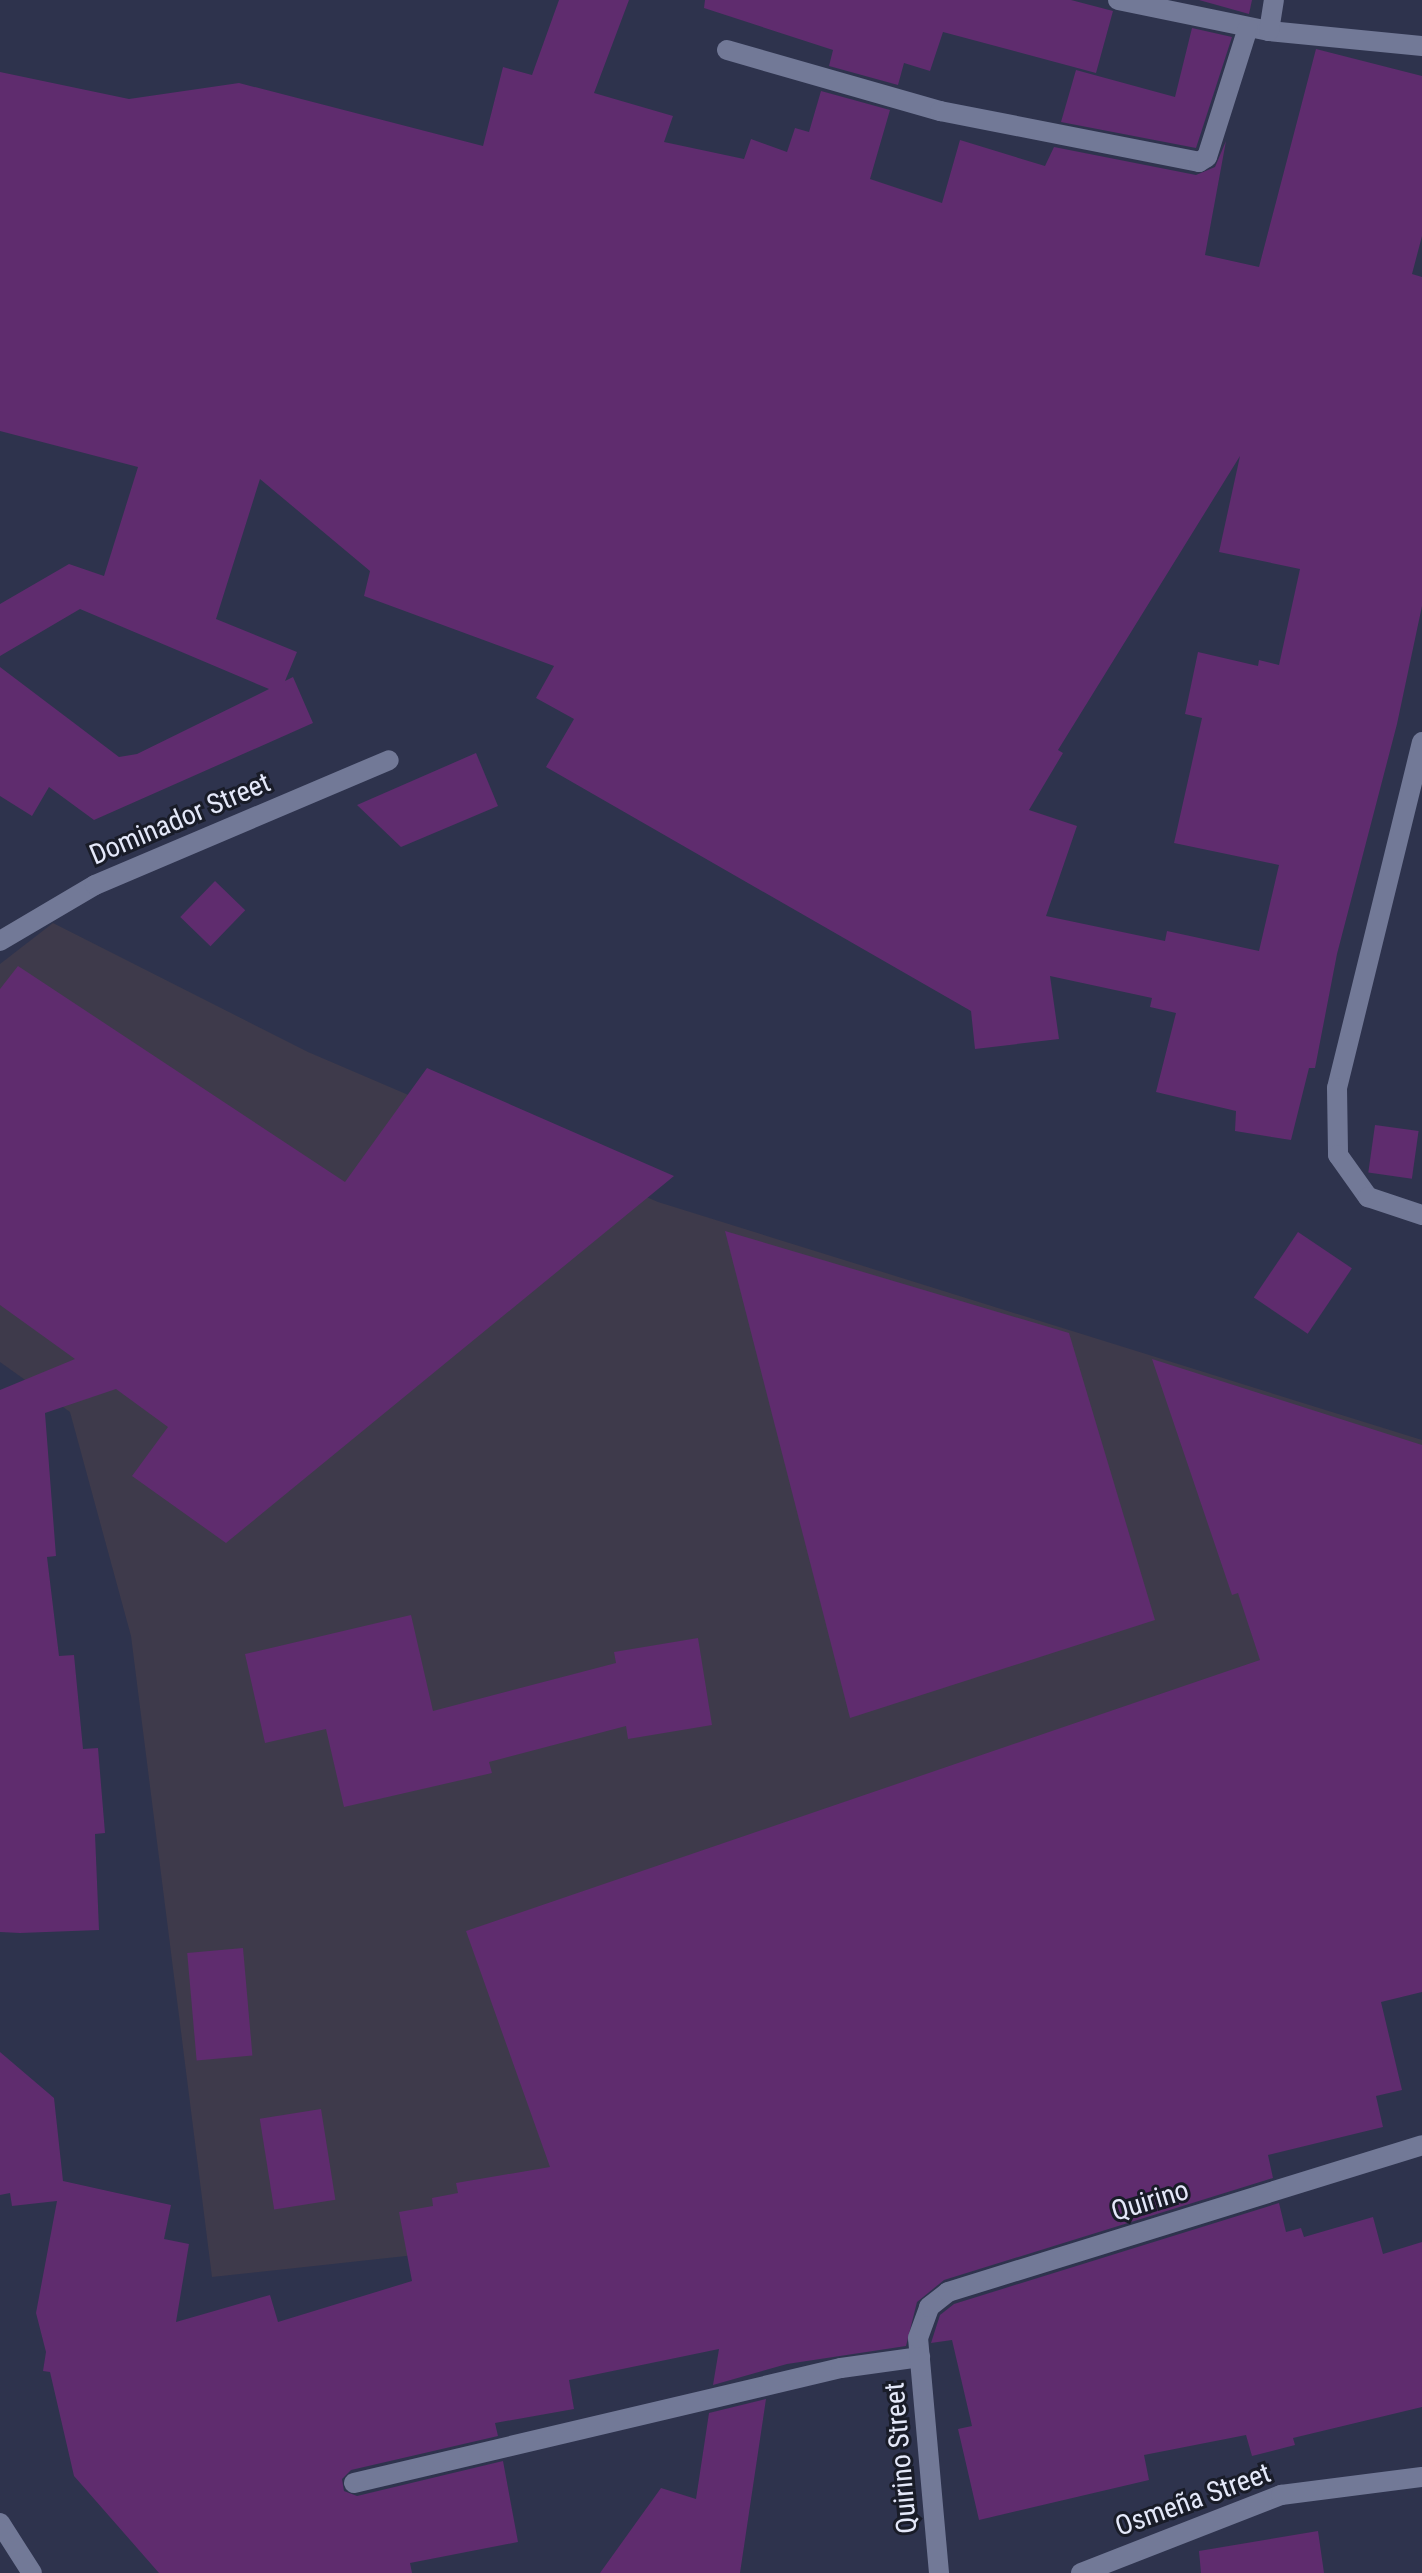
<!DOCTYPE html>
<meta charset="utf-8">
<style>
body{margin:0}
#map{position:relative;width:1422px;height:2573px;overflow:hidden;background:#2e334d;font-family:"Roboto Condensed",sans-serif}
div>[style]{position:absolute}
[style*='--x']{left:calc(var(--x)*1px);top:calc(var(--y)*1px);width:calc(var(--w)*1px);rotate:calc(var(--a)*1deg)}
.industrial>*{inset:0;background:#3e3a4b}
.building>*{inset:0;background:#5f2c6e;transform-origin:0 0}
.service>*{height:20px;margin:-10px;padding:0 10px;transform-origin:10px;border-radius:10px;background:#727997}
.minor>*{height:20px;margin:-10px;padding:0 10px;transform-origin:10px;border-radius:10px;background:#727997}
span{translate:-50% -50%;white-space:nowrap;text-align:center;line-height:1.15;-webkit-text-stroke:6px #191c28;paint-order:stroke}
.street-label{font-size:28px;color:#e4e8f9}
</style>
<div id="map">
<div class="industrial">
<i style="clip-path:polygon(53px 923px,308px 1052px,658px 1202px,1422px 1440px,1422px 1940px,466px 2242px,406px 2256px,212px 2277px,131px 1636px,70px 1412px,0 1362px,0 964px)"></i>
</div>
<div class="building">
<i style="clip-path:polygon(evenodd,559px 0,629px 0,594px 93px,673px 116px,664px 142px,744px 159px,751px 139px,787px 152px,795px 128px,809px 132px,821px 91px,890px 110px,870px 179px,942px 203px,960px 140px,1045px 166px,1054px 147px,1196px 175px,1215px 167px,1226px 141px,1205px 255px,1259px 267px,1316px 49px,1422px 76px,1422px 236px,1412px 274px,1422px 277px,1422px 606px,1397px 724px,1337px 954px,1315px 1068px,1309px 1068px,1291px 1140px,1235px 1131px,1236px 1111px,1156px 1092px,1176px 1013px,1150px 1007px,1152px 998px,1050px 976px,1059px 1039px,975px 1049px,971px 1011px,546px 767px,574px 719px,536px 698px,554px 666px,364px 596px,370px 571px,260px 479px,216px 619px,297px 652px,285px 681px,293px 677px,313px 723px,94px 820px,49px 787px,32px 816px,0 796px,0 667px,119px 757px,137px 754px,269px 689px,80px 609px,0 656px,0 604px,69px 564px,104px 576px,138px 467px,0 431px,0 72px,129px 99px,239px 83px,483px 146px,503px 67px,532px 75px,559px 0,1240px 456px,1219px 552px,1300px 569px,1279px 665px,1259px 660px,1258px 666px,1198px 652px,1185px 714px,1202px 718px,1174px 843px,1279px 865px,1259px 951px,1167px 931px,1165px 941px,1046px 916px,1077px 826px,1029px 810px,1063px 753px,1058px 750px,1240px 456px)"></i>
<i style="clip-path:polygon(705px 0,1071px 0,1113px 11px,1096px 73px,943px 32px,930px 71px,904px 63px,898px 85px,829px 66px,833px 50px,704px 8px)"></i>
<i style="clip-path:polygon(1199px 0,1252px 0,1249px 14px)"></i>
<i style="clip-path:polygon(1192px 28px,1232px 37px,1196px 148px,1061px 122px,1076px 70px,1175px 97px)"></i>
<i style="clip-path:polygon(476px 753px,498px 806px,401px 847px,357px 805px)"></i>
<i style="left:215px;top:881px;width:42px;height:50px;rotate:44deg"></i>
<i style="clip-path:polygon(18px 966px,345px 1182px,427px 1068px,674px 1176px,226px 1543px,132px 1476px,168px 1427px,116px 1389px,45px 1413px,56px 1556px,47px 1557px,59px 1656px,74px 1655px,83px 1749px,98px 1748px,105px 1833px,95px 1834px,99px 1930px,20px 1933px,0 1932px,0 1390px,75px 1359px,0 1305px,0 989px)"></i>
<i style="left:1375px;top:1125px;width:44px;height:48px;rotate:8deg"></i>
<i style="clip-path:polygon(725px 1231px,1069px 1333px,1155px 1620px,850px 1718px)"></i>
<i style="left:1298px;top:1232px;width:65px;height:79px;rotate:34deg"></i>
<i style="clip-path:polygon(1152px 1359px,1422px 1445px,1422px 1992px,1381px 2002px,1402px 2090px,1376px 2096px,1383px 2127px,1268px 2155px,1273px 2178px,944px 2280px,917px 2302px,906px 2346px,787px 2364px,713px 2385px,719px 2349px,569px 2380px,574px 2409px,495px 2423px,498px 2436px,351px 2470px,342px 2479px,344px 2491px,357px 2496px,503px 2461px,518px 2542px,410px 2563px,412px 2573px,159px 2573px,74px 2476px,50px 2372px,43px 2371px,46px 2352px,36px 2313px,57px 2201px,12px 2206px,10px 2193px,0 2195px,0 2052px,54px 2098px,63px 2181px,171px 2205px,164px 2239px,189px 2244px,176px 2322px,270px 2295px,278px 2322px,412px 2281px,399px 2212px,433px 2206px,432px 2198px,458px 2193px,456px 2183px,550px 2167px,466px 1931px,1260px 1660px,1238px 1593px,1232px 1595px)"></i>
<i style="clip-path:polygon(411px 1615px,433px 1711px,616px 1663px,614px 1652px,698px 1638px,712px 1725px,628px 1739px,626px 1726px,489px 1762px,492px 1773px,344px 1807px,326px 1729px,265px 1743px,245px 1654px)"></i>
<i style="left:243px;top:1948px;width:108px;height:56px;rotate:85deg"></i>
<i style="left:321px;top:2109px;width:92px;height:62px;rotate:81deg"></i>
<i style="clip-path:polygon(1279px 2203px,1286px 2232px,1301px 2228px,1304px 2237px,1373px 2217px,1383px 2254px,1422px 2242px,1422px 2407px,1293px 2438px,1295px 2445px,1252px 2456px,1246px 2435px,1144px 2455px,1149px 2480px,979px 2520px,958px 2429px,972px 2426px,952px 2340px,931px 2343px,940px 2315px,954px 2304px)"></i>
<i style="clip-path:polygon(766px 2399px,740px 2573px,600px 2573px,661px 2488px,696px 2499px,709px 2413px)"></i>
<i style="clip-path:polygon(1318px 2531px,1324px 2573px,1201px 2573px,1199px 2551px)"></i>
</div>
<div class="service">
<i style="--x:354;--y:2483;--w:500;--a:-13.29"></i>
<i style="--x:841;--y:2368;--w:80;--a:-7.9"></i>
</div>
<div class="minor">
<i style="--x:1118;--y:0;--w:154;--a:11.6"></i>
<i style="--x:1269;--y:31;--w:154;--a:5.6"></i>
<i style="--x:1269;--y:31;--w:31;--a:-81"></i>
<i style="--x:727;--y:50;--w:222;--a:16"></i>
<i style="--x:940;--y:111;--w:264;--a:11.1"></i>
<i style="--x:1199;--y:162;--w:9;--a:-32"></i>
<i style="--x:1207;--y:157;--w:135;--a:-72.4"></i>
<i style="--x:1422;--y:742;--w:356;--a:103.8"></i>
<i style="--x:1337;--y:1088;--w:67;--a:89.1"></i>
<i style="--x:1338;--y:1155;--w:52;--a:54.5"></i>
<i style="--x:1368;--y:1197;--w:57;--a:18.4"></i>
<i style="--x:0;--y:941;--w:110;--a:-30.5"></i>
<i style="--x:95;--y:885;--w:319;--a:-23"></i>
<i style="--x:0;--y:2523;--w:59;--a:57.4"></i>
<i style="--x:939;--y:2573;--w:236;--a:-95.1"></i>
<i style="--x:918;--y:2338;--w:33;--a:-70"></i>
<i style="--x:929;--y:2307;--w:24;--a:-38"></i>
<i style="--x:948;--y:2292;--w:496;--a:-17.2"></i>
<i style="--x:1081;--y:2573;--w:215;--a:-21.3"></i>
<i style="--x:1281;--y:2495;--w:142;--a:-7.3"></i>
</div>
<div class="street-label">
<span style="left:180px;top:819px;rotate:-23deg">Dominador Street</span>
<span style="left:1150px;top:2201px;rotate:-17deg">Quirino</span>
<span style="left:901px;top:2458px;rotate:-95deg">Quirino Street</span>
<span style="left:1193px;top:2500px;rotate:-20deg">Osmeña Street</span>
</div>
</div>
